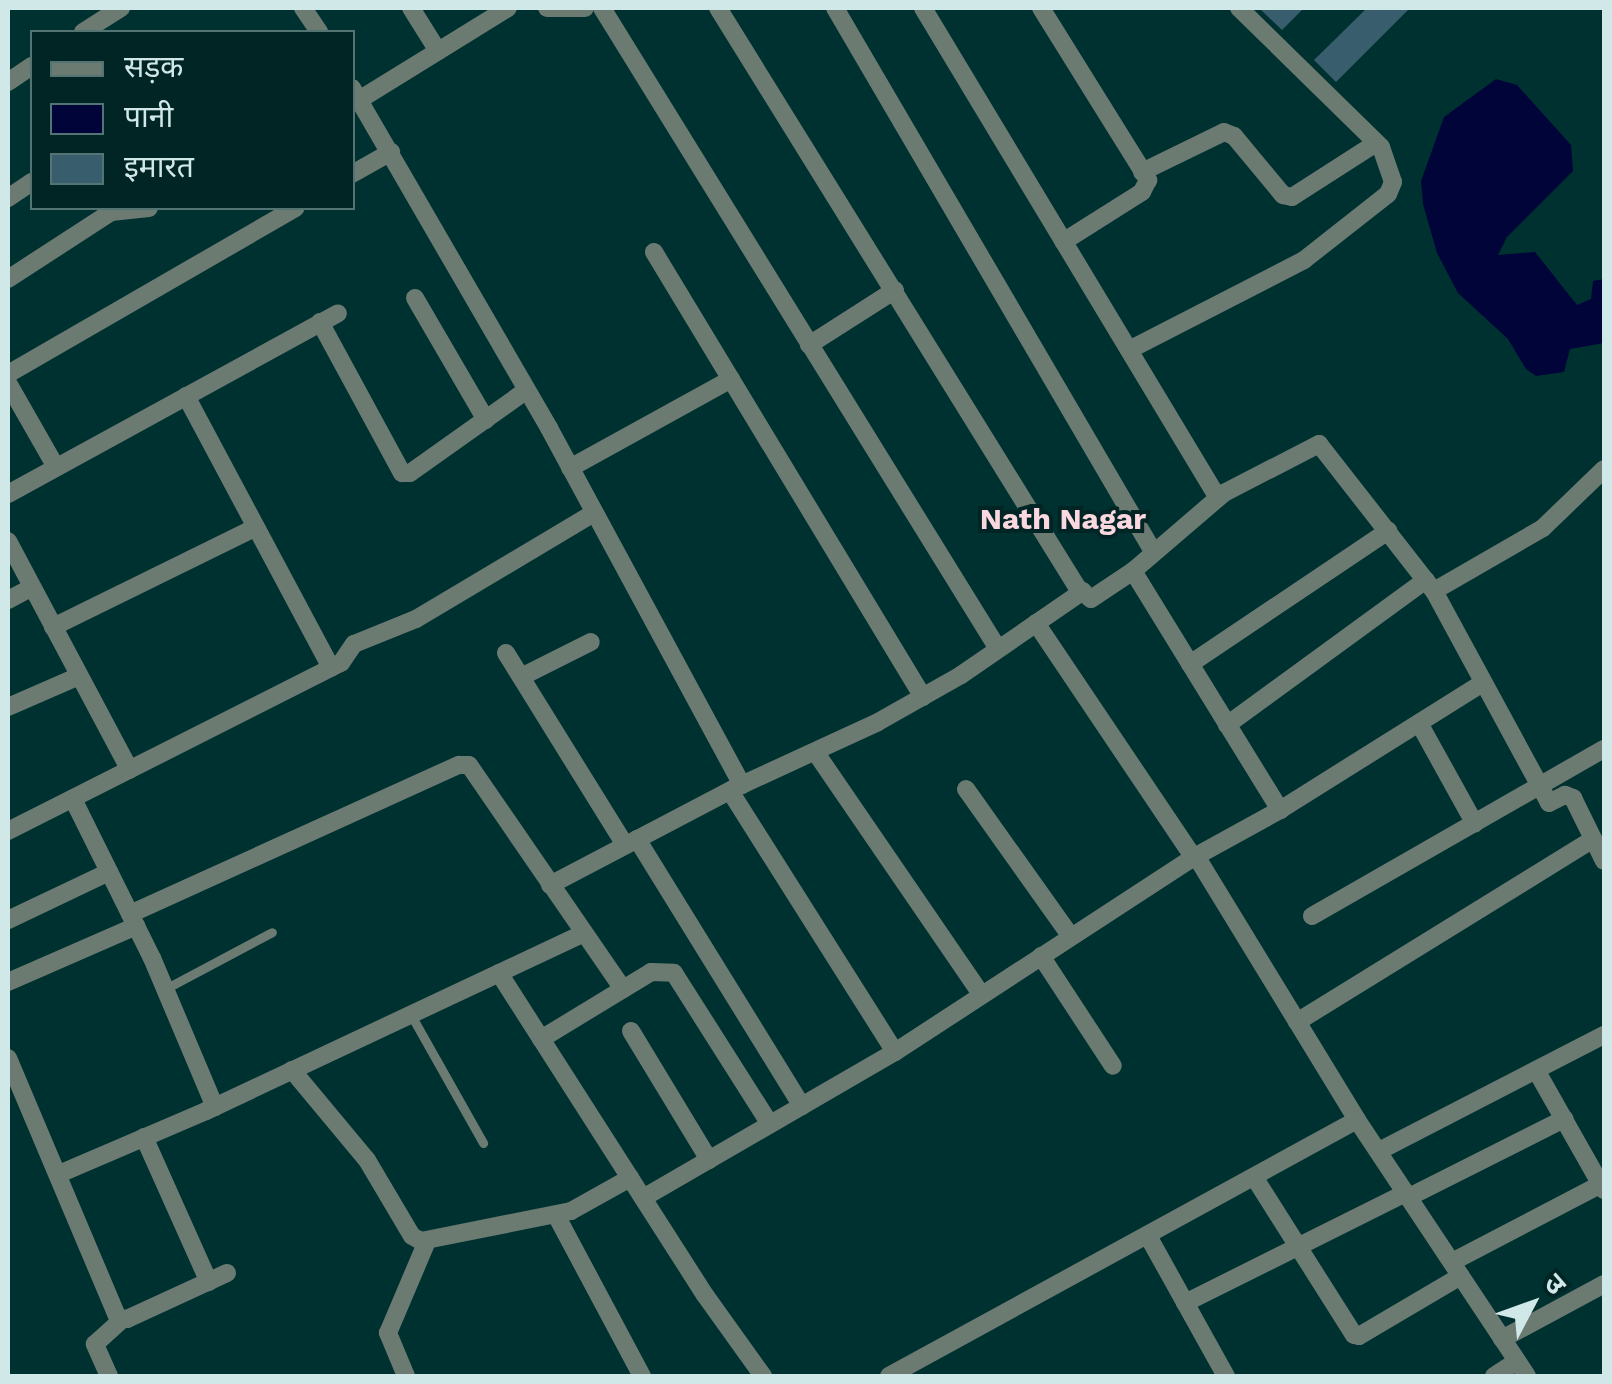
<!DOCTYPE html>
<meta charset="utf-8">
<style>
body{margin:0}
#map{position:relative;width:1612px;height:1384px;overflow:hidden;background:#003131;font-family:"Work Sans","Noto Sans Devanagari",sans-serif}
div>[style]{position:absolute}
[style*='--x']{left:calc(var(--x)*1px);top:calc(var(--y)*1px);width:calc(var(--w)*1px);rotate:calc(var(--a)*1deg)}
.water>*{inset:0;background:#000438}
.building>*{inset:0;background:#385d6d}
.lane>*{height:9px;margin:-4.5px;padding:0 4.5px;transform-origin:4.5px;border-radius:4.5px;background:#6c7b72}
.street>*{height:18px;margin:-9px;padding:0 9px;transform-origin:9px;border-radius:9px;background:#6c7b72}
span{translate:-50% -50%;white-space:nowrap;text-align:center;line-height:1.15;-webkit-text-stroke:8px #012525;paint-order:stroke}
.neighbourhood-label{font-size:30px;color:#fbd8e0;font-weight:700}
.frame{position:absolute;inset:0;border:10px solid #d0e8e7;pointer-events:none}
.legend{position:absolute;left:30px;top:30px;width:325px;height:180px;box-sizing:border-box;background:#012525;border:2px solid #547373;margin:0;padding:12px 18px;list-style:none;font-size:30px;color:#d0e8e7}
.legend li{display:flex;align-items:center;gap:20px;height:50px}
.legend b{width:50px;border:2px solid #547373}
.north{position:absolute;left:1482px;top:1254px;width:100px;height:100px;-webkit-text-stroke:8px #012525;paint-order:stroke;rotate:49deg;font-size:28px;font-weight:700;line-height:40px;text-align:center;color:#d0e8e7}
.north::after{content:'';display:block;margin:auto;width:35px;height:45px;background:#d0e8e7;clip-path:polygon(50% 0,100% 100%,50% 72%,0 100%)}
</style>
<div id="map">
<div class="water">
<i style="clip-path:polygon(1496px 79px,1517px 85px,1571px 145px,1573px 171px,1507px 237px,1498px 255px,1535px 252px,1577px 305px,1591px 299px,1593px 281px,1604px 279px,1604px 343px,1570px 349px,1564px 372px,1536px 376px,1526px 369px,1508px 339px,1458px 293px,1437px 253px,1423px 204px,1421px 181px,1444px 117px)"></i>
</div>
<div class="building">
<i style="clip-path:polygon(1259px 8px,1304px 8px,1282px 30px)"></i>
<i style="clip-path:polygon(1367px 8px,1410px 8px,1336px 82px,1314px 60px)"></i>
</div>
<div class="lane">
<i style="--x:165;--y:989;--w:121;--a:-28"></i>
<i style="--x:411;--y:1015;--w:147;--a:60.6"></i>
</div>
<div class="street">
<i style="--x:303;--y:8;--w:29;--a:56"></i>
<i style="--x:411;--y:8;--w:51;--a:57.9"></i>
<i style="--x:547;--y:8;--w:38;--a:0"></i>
<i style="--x:602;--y:8;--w:753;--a:58.29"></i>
<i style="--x:718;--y:8;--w:681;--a:58.2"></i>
<i style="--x:1077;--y:587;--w:18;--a:41"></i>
<i style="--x:1091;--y:599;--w:50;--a:-33.7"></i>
<i style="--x:1133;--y:571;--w:120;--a:-40.6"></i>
<i style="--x:1224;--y:493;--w:107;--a:-27.3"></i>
<i style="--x:1319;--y:444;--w:187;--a:52"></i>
<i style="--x:835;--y:8;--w:631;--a:59.66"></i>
<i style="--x:923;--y:8;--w:572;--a:58.95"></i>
<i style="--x:1041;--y:8;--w:203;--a:58.1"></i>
<i style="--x:1148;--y:180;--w:13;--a:117"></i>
<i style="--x:1142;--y:192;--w:93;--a:147.7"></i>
<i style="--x:83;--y:32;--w:45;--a:-32.3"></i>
<i style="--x:8;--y:82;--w:29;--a:-34"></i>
<i style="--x:352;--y:88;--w:393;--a:59.9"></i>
<i style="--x:549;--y:428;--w:406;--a:61.6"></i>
<i style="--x:359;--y:100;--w:175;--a:-31.7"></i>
<i style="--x:1142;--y:172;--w:91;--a:-26"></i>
<i style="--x:1224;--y:132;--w:11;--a:22"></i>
<i style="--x:1234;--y:136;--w:77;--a:50.3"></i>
<i style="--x:1283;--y:195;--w:9;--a:13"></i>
<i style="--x:1292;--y:197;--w:100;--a:-32.7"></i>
<i style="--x:352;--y:174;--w:45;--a:-29.4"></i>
<i style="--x:8;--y:198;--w:29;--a:-34"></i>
<i style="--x:654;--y:252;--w:520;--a:58.85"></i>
<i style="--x:8;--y:279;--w:123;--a:-33"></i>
<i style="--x:111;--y:212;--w:38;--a:-6"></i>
<i style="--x:415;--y:298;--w:141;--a:59.8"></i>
<i style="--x:320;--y:322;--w:172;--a:61.5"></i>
<i style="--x:402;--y:473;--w:8;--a:0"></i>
<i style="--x:410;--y:473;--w:143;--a:-35.4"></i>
<i style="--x:809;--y:345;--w:102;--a:-32.6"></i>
<i style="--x:1129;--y:350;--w:197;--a:-27.2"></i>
<i style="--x:1304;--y:260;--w:107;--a:-38.2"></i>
<i style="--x:1388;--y:194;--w:13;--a:-67"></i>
<i style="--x:1393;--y:182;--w:37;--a:-109"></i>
<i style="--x:1381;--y:147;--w:199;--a:-135.6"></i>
<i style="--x:8;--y:374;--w:332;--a:-30"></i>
<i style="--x:8;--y:383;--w:97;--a:60.3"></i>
<i style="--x:186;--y:396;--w:308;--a:61.9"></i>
<i style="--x:570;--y:468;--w:184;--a:-28.9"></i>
<i style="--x:1604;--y:469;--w:85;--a:136"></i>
<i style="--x:1543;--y:528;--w:126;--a:150"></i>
<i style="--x:1434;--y:591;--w:241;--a:61.5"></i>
<i style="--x:1549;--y:803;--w:18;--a:-27"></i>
<i style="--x:1565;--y:795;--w:9;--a:21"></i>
<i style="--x:1573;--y:798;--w:70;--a:63.8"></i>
<i style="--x:8;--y:494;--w:376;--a:-28.7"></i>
<i style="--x:8;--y:541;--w:259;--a:62"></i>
<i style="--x:1133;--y:571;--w:281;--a:58.4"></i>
<i style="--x:8;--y:600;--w:27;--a:-28"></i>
<i style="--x:1036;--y:623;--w:282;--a:56.1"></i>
<i style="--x:53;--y:627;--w:226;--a:-26.2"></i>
<i style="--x:506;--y:653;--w:226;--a:58.2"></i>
<i style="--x:1190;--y:664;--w:239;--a:-33.9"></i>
<i style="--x:521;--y:677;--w:78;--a:-26.6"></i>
<i style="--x:8;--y:707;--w:77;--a:-23.6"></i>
<i style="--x:1419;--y:723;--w:115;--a:61"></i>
<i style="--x:1227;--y:725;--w:246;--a:-36.1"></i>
<i style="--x:816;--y:753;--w:293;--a:55.6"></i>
<i style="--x:966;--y:789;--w:181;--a:54.6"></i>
<i style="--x:730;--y:791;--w:309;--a:57.7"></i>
<i style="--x:73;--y:799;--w:178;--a:63.6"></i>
<i style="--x:152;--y:958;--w:162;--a:67.1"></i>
<i style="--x:8;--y:831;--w:373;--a:-26.8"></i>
<i style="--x:341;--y:663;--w:23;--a:-56"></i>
<i style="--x:354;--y:644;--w:67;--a:-22"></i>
<i style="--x:416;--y:619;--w:207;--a:-30.8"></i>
<i style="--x:637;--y:839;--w:314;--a:58.3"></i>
<i style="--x:1196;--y:856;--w:309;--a:58.6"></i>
<i style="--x:1357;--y:1120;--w:307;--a:56.4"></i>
<i style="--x:550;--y:885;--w:211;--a:-27.7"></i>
<i style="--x:737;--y:787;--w:155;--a:-24.7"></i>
<i style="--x:878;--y:722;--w:95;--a:-29.5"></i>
<i style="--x:961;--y:675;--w:148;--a:-34.5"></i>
<i style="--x:130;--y:914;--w:361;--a:-24.4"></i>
<i style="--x:459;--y:765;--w:10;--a:0"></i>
<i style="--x:469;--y:765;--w:272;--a:55.5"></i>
<i style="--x:1312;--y:916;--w:336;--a:-29.8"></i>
<i style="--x:8;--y:920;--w:112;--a:-25.4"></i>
<i style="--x:1041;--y:956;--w:131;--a:56.8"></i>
<i style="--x:499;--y:973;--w:382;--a:57.4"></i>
<i style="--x:705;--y:1295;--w:100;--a:54.4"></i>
<i style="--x:8;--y:982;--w:140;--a:-23.6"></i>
<i style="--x:1297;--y:1022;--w:348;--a:-31.7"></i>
<i style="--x:631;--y:1031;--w:151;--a:58.8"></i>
<i style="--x:541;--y:1039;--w:129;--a:-31.3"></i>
<i style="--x:651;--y:972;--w:23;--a:2"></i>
<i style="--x:674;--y:973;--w:179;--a:57.6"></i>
<i style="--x:8;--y:1058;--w:282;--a:67.1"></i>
<i style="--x:118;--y:1318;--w:9;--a:6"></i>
<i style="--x:127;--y:1319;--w:110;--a:-24.7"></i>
<i style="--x:292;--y:1070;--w:117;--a:50.2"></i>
<i style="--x:367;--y:1160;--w:88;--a:59.4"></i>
<i style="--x:412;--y:1236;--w:10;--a:29"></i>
<i style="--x:421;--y:1241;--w:153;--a:-11.3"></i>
<i style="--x:571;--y:1211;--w:68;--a:-29.2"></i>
<i style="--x:1536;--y:1070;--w:138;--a:60.5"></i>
<i style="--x:144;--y:1137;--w:159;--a:65.9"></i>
<i style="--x:1379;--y:1151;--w:253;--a:-27.3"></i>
<i style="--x:59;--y:1174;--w:160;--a:-23.2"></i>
<i style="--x:206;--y:1111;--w:416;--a:-25.2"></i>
<i style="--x:1256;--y:1180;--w:183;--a:57.7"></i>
<i style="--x:1354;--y:1335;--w:5;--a:11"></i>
<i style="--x:1359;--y:1336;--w:118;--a:-30.5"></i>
<i style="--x:1409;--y:1197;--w:174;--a:-26.7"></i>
<i style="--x:643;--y:1198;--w:291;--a:-30.1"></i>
<i style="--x:895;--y:1052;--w:351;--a:-33.1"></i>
<i style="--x:1189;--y:860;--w:104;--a:-28.8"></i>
<i style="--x:1280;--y:810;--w:237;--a:-32.1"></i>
<i style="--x:556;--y:1215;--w:183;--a:61.9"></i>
<i style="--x:1148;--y:1236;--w:160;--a:60.9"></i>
<i style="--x:1452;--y:1262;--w:168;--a:-27.6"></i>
<i style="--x:1185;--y:1303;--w:247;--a:-26.5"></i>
<i style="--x:1502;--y:1339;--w:116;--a:-28.3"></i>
<i style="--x:109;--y:1376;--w:35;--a:-114"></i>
<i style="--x:95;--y:1344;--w:36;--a:-42"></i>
<i style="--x:406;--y:1376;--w:47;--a:-112.7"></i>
<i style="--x:388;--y:1333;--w:100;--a:-67"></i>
<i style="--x:889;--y:1376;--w:533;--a:-28.68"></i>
<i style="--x:1494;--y:1376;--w:27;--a:-33"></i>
</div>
<div class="neighbourhood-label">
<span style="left:1063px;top:519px">Nath Nagar</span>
</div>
<div class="frame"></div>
<ul class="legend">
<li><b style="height:12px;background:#6c7b72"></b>सड़क</li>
<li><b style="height:28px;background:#000438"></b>पानी</li>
<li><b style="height:28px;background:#385d6d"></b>इमारत</li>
</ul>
<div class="north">उ</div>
</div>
